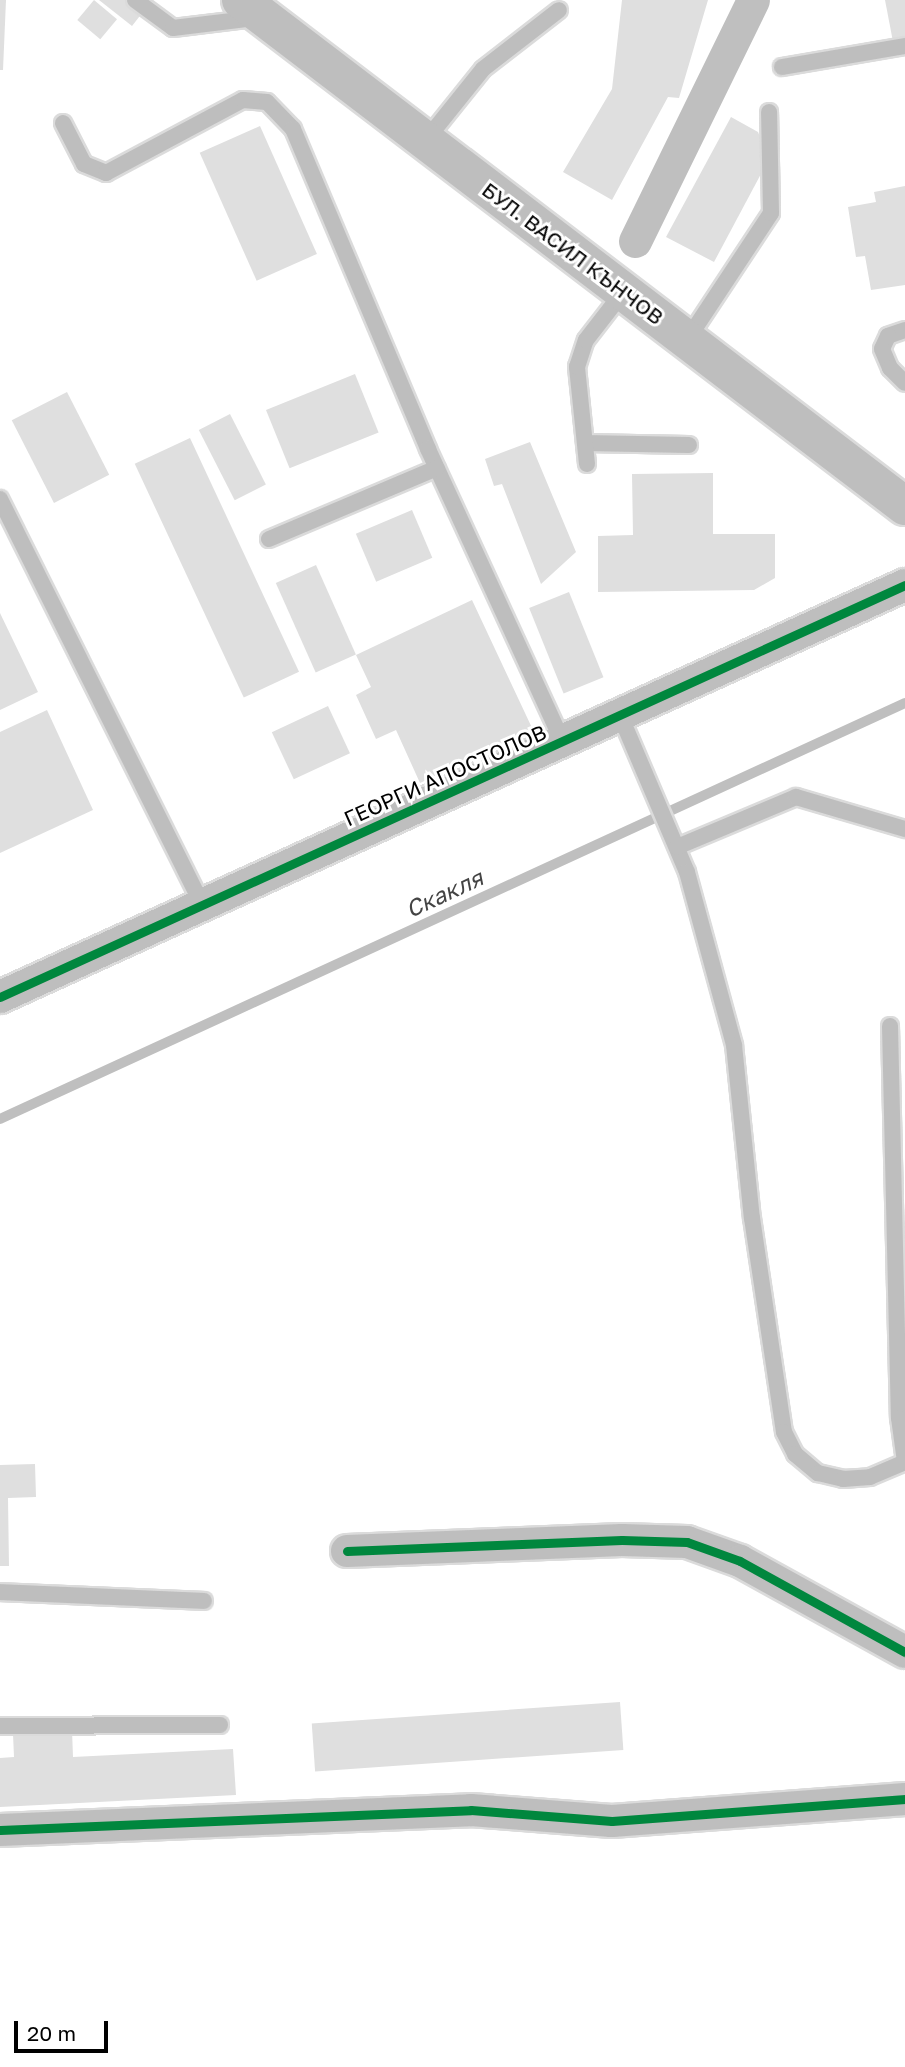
<!DOCTYPE html>
<meta charset="utf-8">
<style>
body{margin:0}
#map{position:relative;width:905px;height:2067px;overflow:hidden;background:#fff;font-family:"Golos Text",sans-serif}
div>[style]{position:absolute}
[style*='--x']{left:calc(var(--x)*1px);top:calc(var(--y)*1px);width:calc(var(--w)*1px);rotate:calc(var(--a)*1deg)}
.stream>*{height:10px;margin:-5px;padding:0 5px;transform-origin:5px;border-radius:5px;background:#bfbfbf}
.canal>*{height:33px;margin:-16.5px;padding:0 16.5px;transform-origin:16.5px;border-radius:16.5px;background:#bfbfbf}
.building>*{inset:0;background:#dfdfdf;transform-origin:0 0}
.roads{filter:drop-shadow(2px 0 #dbdbdb) drop-shadow(-2px 0 #dbdbdb) drop-shadow(0 2px #dbdbdb) drop-shadow(0 -2px #dbdbdb)}
.service>*{height:16px;margin:-8px;padding:0 8px;transform-origin:8px;border-radius:8px;background:#bebebe}
.minor>*{height:32px;margin:-16px;padding:0 16px;transform-origin:16px;border-radius:16px;background:#bebebe}
.primary>*{height:38px;margin:-19px;padding:0 19px;transform-origin:19px;border-radius:19px;background:#bebebe}
.cycleway>*{height:9px;margin:-4.5px;padding:0 4.5px;transform-origin:4.5px;border-radius:4.5px;background:#00873e}
span{translate:-50% -50%;white-space:nowrap;text-align:center;line-height:1.15;-webkit-text-stroke:6px #fff;paint-order:stroke}
.street-label{font-size:21px;color:#000}
.water-label{font-size:23px;color:#444;font-style:italic}
.scale{position:absolute;left:14px;top:2021px;width:94px;height:32px;box-sizing:border-box;border:4px solid #000;border-top:0;padding-left:9px;font-size:21px;line-height:24px;white-space:nowrap;color:#000;-webkit-text-stroke:5px #fff;paint-order:stroke}
</style>
<div id="map">
<div class="stream">
<i style="--x:0;--y:1119;--w:996;--a:-24.69"></i>
</div>
<div class="canal">
<i style="--x:635;--y:241;--w:268;--a:-63.9"></i>
</div>
<div class="building">
<i style="clip-path:polygon(0 0,6px 0,3px 70px,0 70px)"></i>
<i style="left:94px;top:0;width:30px;height:26px;rotate:40deg"></i>
<i style="clip-path:polygon(99px 0,147px 0,150px 3px,132px 26px)"></i>
<i style="clip-path:polygon(622px 0,708px 0,679px 98px,668px 97px,612px 200px,563px 172px,612px 89px)"></i>
<i style="clip-path:polygon(885px 0,905px 0,905px 45px,894px 47px)"></i>
<i style="clip-path:polygon(731px 117px,758px 132px,769px 159px,714px 262px,666px 237px)"></i>
<i style="left:260px;top:126px;width:140px;height:66px;rotate:66deg"></i>
<i style="clip-path:polygon(905px 186px,905px 285px,871px 290px,865px 256px,856px 257px,848px 207px,876px 202px,874px 192px)"></i>
<i style="left:355px;top:374px;width:63px;height:96px;rotate:68deg"></i>
<i style="left:67px;top:392px;width:93px;height:62px;rotate:63deg"></i>
<i style="left:230px;top:414px;width:79px;height:35px;rotate:63deg"></i>
<i style="left:190px;top:438px;width:258px;height:61px;rotate:65deg"></i>
<i style="clip-path:polygon(530px 442px,576px 552px,541px 584px,502px 484px,494px 486px,485px 459px)"></i>
<i style="clip-path:polygon(713px 473px,713px 534px,775px 534px,775px 578px,754px 590px,598px 592px,598px 536px,633px 535px,632px 474px)"></i>
<i style="left:412px;top:510px;width:52px;height:61px;rotate:67deg"></i>
<i style="left:316px;top:565px;width:98px;height:44px;rotate:66deg"></i>
<i style="left:569px;top:592px;width:92px;height:43px;rotate:68deg"></i>
<i style="clip-path:polygon(472px 600px,533px 730px,420px 783px,396px 730px,376px 739px,356px 695px,371px 687px,356px 655px)"></i>
<i style="clip-path:polygon(0 613px,38px 692px,0 710px)"></i>
<i style="left:328px;top:706px;width:52px;height:62px;rotate:65deg"></i>
<i style="clip-path:polygon(47px 710px,93px 810px,0 853px,0 732px)"></i>
<i style="clip-path:polygon(35px 1464px,36px 1497px,8px 1498px,9px 1566px,0 1566px,0 1465px)"></i>
<i style="left:620px;top:1702px;width:48px;height:309px;rotate:86deg"></i>
<i style="clip-path:polygon(72px 1730px,73px 1757px,233px 1749px,236px 1795px,0 1807px,0 1758px,14px 1757px,13px 1734px)"></i>
</div>
<div class="roads">
<div class="service">
<i style="--x:135;--y:0;--w:47;--a:36.4"></i>
<i style="--x:173;--y:28;--w:84;--a:-6.9"></i>
<i style="--x:782;--y:67;--w:125;--a:-9.7"></i>
<i style="--x:63;--y:123;--w:46;--a:62.9"></i>
<i style="--x:84;--y:164;--w:24;--a:22"></i>
<i style="--x:106;--y:173;--w:155;--a:-28.1"></i>
<i style="--x:243;--y:100;--w:24;--a:5"></i>
<i style="--x:267;--y:102;--w:37;--a:46"></i>
<i style="--x:293;--y:129;--w:347;--a:67.1"></i>
<i style="--x:428;--y:449;--w:321;--a:65.3"></i>
<i style="--x:426;--y:140;--w:91;--a:-51.2"></i>
<i style="--x:483;--y:69;--w:96;--a:-37.8"></i>
<i style="--x:905;--y:330;--w:18;--a:161"></i>
<i style="--x:888;--y:336;--w:14;--a:115"></i>
<i style="--x:882;--y:349;--w:21;--a:67"></i>
<i style="--x:890;--y:368;--w:21;--a:45"></i>
<i style="--x:687;--y:340;--w:152;--a:-56.5"></i>
<i style="--x:771;--y:213;--w:101;--a:-91.1"></i>
<i style="--x:585;--y:443;--w:104;--a:1.1"></i>
<i style="--x:587;--y:464;--w:98;--a:-95.9"></i>
<i style="--x:577;--y:367;--w:28;--a:-72"></i>
<i style="--x:586;--y:340;--w:62;--a:-52.2"></i>
<i style="--x:0;--y:499;--w:453;--a:63.5"></i>
<i style="--x:269;--y:539;--w:182;--a:-22.9"></i>
<i style="--x:620;--y:715;--w:171;--a:66.9"></i>
<i style="--x:687;--y:872;--w:179;--a:74.8"></i>
<i style="--x:734;--y:1045;--w:174;--a:84.1"></i>
<i style="--x:752;--y:1218;--w:216;--a:81.5"></i>
<i style="--x:784;--y:1432;--w:25;--a:63"></i>
<i style="--x:795;--y:1454;--w:30;--a:40"></i>
<i style="--x:818;--y:1473;--w:26;--a:13"></i>
<i style="--x:843;--y:1479;--w:27;--a:-4"></i>
<i style="--x:870;--y:1477;--w:38;--a:-23"></i>
<i style="--x:677;--y:847;--w:129;--a:-22.8"></i>
<i style="--x:796;--y:797;--w:114;--a:16.4"></i>
<i style="--x:890;--y:1026;--w:392;--a:88.7"></i>
<i style="--x:899;--y:1418;--w:44;--a:82.2"></i>
<i style="--x:0;--y:1592;--w:204;--a:2.5"></i>
<i style="--x:0;--y:1726;--w:220;--a:-0.3"></i>
</div>
<div class="minor">
<i style="--x:0;--y:997;--w:994;--a:-24.48"></i>
<i style="--x:347;--y:1551;--w:275;--a:-2.3"></i>
<i style="--x:622;--y:1540;--w:65;--a:1.8"></i>
<i style="--x:687;--y:1542;--w:56;--a:19.7"></i>
<i style="--x:740;--y:1561;--w:188;--a:28.9"></i>
<i style="--x:0;--y:1830;--w:471;--a:-2.4"></i>
<i style="--x:471;--y:1810;--w:141;--a:4.5"></i>
<i style="--x:612;--y:1821;--w:294;--a:-4.3"></i>
</div>
<div class="primary">
<i style="--x:241;--y:0;--w:835;--a:37.31"></i>
</div>
</div>
<div class="cycleway">
<i style="--x:0;--y:997;--w:994;--a:-24.48"></i>
<i style="--x:347;--y:1551;--w:275;--a:-2.3"></i>
<i style="--x:622;--y:1540;--w:65;--a:1.8"></i>
<i style="--x:687;--y:1542;--w:56;--a:19.7"></i>
<i style="--x:740;--y:1561;--w:188;--a:28.9"></i>
<i style="--x:0;--y:1830;--w:471;--a:-2.4"></i>
<i style="--x:471;--y:1810;--w:141;--a:4.5"></i>
<i style="--x:612;--y:1821;--w:294;--a:-4.3"></i>
</div>
<div class="street-label">
<span style="left:573px;top:253px;rotate:37deg">БУЛ. ВАСИЛ КЪНЧОВ</span>
<span style="left:445px;top:775px;rotate:-24deg">ГЕОРГИ АПОСТОЛОВ</span>
</div>
<div class="water-label">
<span style="left:444px;top:893px;rotate:-25deg">Скакля</span>
</div>
<div class="scale">20 m</div>
</div>
